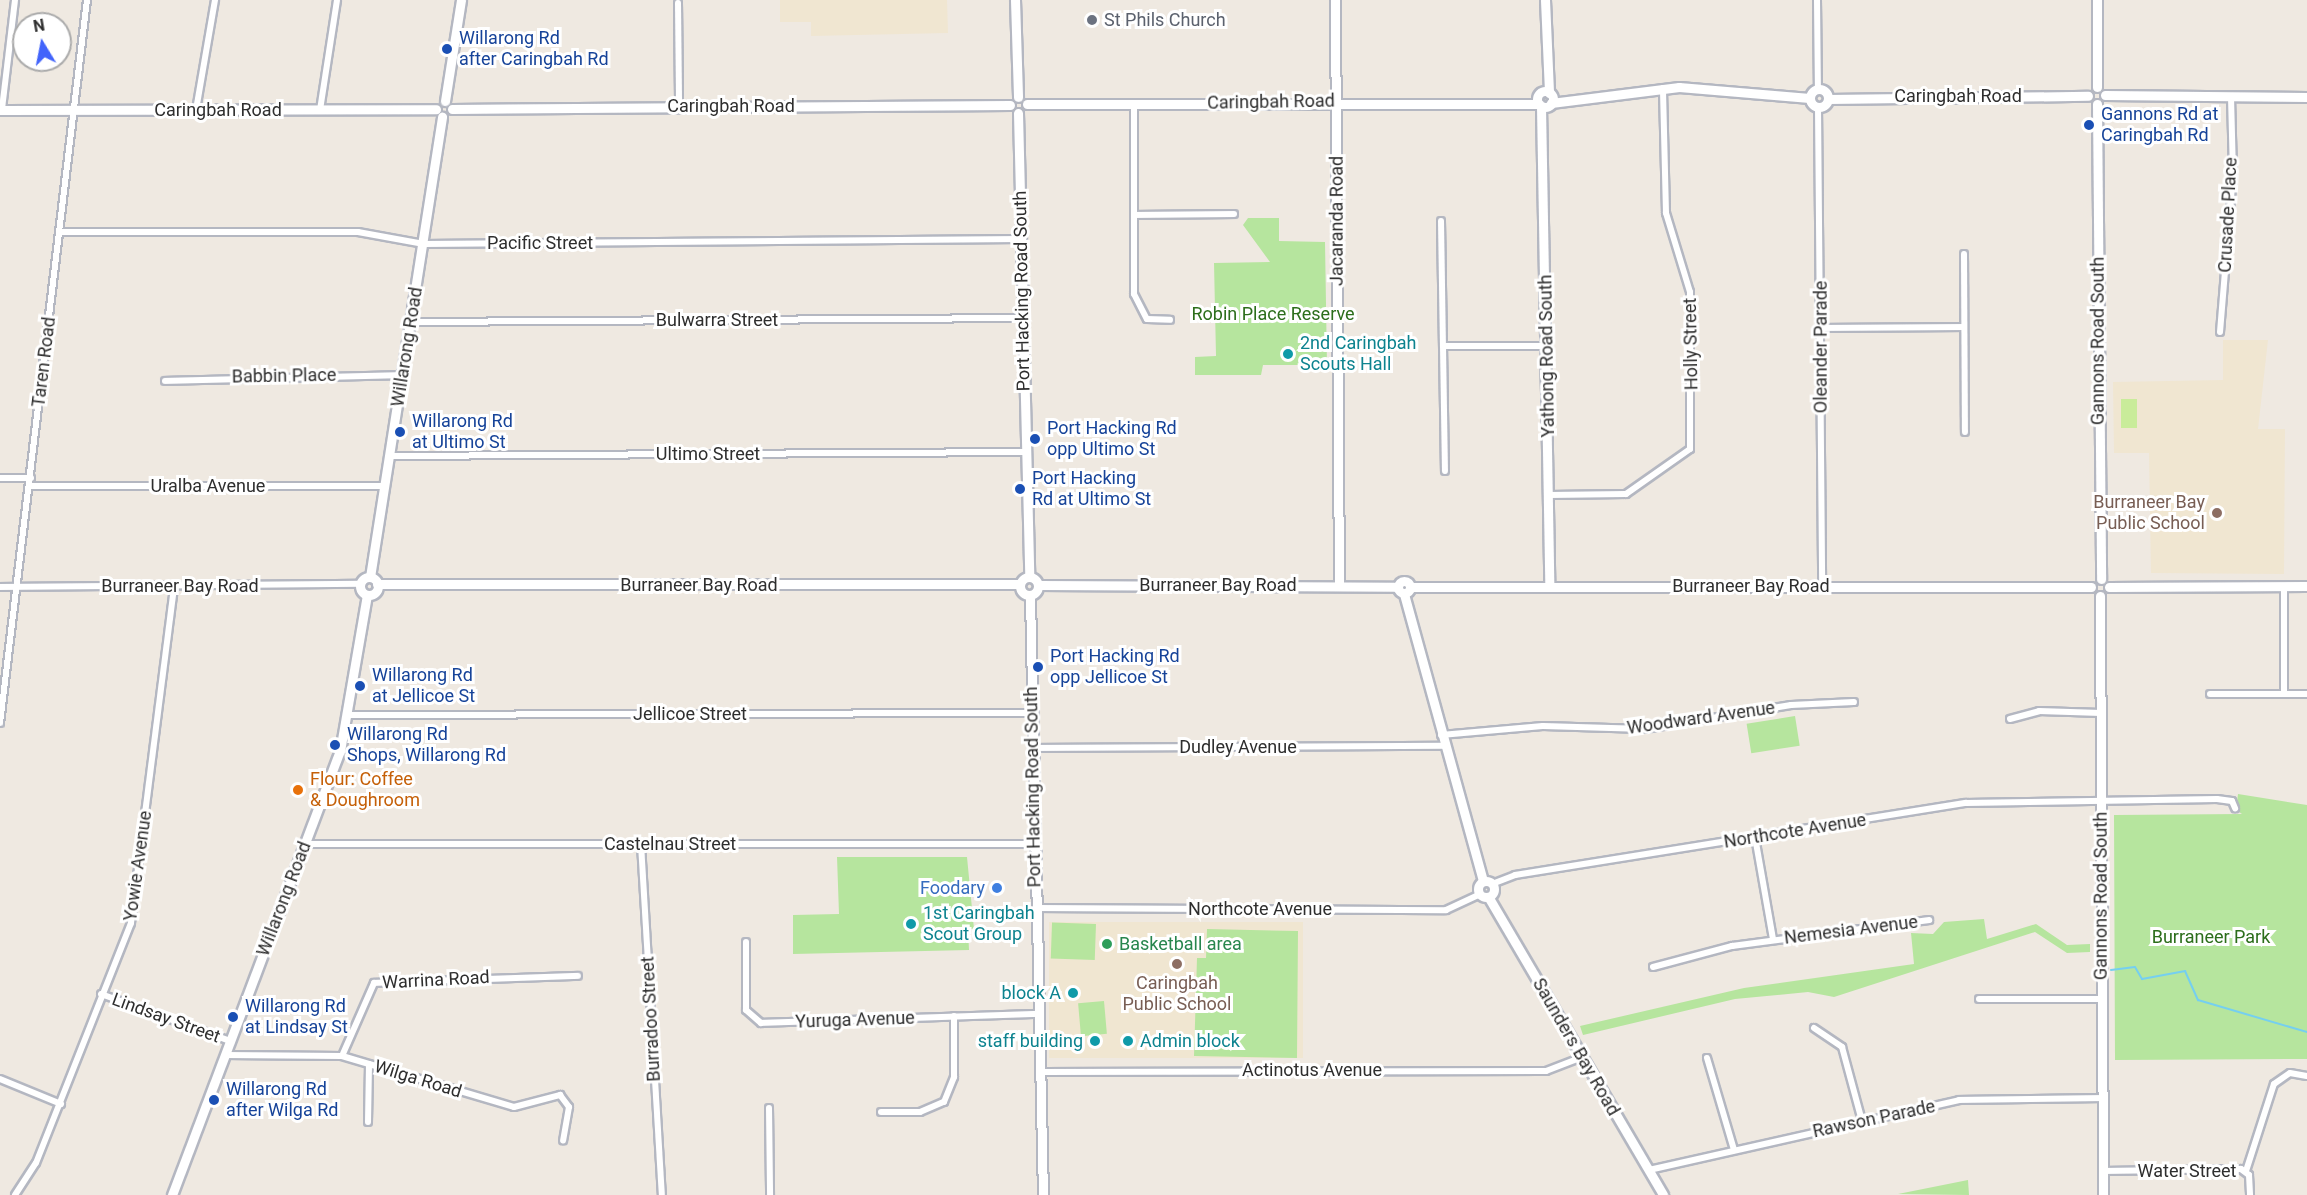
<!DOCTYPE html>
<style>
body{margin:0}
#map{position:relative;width:2307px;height:1195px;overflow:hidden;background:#efe9e1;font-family:Roboto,sans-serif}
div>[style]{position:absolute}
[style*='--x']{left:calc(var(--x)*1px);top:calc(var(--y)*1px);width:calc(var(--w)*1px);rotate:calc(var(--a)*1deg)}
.education>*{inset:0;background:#f0e6d1;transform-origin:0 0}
.green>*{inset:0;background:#b6e59e;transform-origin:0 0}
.pitch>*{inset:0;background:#c9ec9a;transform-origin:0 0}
.stream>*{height:2px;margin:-1px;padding:0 1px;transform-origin:1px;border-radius:1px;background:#75cff0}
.roads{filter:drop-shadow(2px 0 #b4b7c1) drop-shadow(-2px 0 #b4b7c1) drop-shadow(0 2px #b4b7c1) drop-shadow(0 -2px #b4b7c1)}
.street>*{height:6px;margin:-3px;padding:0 3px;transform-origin:3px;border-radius:3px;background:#fff}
.secondary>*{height:9px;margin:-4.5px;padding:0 4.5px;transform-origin:4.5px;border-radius:4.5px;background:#fff}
.secondary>.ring{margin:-4.5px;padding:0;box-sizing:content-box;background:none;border:9px solid #fff;border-radius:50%}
.dots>*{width:16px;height:16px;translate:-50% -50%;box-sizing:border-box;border:3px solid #fff;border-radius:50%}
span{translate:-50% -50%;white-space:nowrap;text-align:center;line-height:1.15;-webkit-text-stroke:6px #fff;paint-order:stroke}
.worship-label{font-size:18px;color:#5b616d}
.left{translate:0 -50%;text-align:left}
.transit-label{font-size:18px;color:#164399}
.street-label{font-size:18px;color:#2e2e2e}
.park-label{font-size:18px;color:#2c6e1b}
.culture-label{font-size:18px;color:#0d838f}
.right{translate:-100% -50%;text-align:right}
.education-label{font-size:18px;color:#785e54}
.food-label{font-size:18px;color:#c56008}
.shop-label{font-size:18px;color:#366cbe}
.leisure-label{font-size:18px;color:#27864d}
.north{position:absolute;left:12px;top:12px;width:60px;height:60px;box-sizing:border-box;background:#fff;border:2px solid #ababab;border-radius:50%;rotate:350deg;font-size:16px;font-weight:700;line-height:24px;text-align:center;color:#2e2e2e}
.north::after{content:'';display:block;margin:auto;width:21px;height:27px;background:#4264fb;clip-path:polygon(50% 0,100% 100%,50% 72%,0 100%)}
</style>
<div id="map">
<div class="education">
<i style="clip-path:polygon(780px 0,947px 0,948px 33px,811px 36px,811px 22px,780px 22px)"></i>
<i style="clip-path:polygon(2223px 340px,2268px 340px,2258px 429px,2285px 429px,2284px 574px,2151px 573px,2149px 453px,2114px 453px,2113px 382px,2223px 380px)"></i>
<i style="left:1049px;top:922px;width:254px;height:136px"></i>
</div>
<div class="green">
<i style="clip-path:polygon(1248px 218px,1279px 218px,1279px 241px,1325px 242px,1327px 365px,1263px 365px,1261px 375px,1195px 375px,1195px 357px,1216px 356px,1214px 263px,1270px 262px,1243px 225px)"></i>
<i style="left:1795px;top:716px;width:30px;height:49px;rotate:81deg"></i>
<i style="clip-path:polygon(2238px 794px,2307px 805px,2307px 1059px,2115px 1060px,2114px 815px,2242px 814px,2236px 810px)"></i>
<i style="clip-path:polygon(837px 857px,967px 857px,974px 929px,968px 929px,969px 950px,793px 954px,793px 915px,839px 914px)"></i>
<i style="clip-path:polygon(1984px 919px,1987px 939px,2036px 924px,2067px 945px,2090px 944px,2090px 952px,2067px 953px,2035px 932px,1834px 997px,1808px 992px,1735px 999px,1583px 1035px,1580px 1026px,1744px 988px,1914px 964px,1911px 933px,1933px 934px,1944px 922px)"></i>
<i style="left:1096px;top:924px;width:36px;height:44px;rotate:92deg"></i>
<i style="clip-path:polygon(1207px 929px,1298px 931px,1297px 1058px,1194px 1056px,1197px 958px,1206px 958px)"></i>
<i style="left:1104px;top:1001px;width:33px;height:26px;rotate:85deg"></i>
<i style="clip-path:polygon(1968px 1180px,1969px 1195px,1898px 1194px)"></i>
</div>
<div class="pitch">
<i style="left:2121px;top:399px;width:16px;height:29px"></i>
</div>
<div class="stream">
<i style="--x:2111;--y:970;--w:24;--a:-7"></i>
<i style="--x:2135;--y:967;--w:14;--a:60"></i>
<i style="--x:2142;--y:979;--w:44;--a:-10.5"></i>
<i style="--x:2185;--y:971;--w:32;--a:66"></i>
<i style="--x:2198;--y:1000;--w:114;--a:16.4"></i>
</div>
<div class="roads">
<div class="street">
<i style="--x:1817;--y:0;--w:89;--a:89.4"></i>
<i style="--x:678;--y:3;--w:103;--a:89.4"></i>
<i style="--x:1134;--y:104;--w:190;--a:90"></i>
<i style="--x:1134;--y:294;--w:28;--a:63"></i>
<i style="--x:1147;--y:319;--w:23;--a:2"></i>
<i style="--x:1818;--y:107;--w:479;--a:89.5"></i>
<i style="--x:2;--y:109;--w:110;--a:-83.2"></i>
<i style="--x:196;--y:110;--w:112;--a:-80.2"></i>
<i style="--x:320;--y:110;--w:111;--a:-81.2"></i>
<i style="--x:1134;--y:215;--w:100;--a:-0.6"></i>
<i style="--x:1441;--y:221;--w:125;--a:89.1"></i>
<i style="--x:1443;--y:346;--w:103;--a:0"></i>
<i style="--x:59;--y:232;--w:299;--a:0"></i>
<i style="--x:358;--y:232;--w:67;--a:10.3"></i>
<i style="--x:424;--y:244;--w:597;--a:-0.48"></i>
<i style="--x:1964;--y:254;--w:178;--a:89.7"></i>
<i style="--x:411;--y:322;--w:612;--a:-0.37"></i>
<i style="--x:1821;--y:328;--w:142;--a:-0.4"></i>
<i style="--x:2220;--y:332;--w:160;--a:-85.3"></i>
<i style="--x:2233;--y:173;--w:75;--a:-91.5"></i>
<i style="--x:1443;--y:346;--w:125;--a:89.1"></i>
<i style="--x:165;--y:381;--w:238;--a:-1.4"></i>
<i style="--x:390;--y:456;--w:636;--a:-0.36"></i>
<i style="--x:0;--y:478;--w:31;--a:0"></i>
<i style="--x:30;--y:486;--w:355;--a:0"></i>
<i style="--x:1549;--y:495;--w:77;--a:-0.7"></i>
<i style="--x:1626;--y:494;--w:78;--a:-35.1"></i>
<i style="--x:1690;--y:449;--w:157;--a:-90"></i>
<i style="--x:1690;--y:292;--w:83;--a:-106.9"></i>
<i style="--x:1666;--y:213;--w:125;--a:-91.4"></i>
<i style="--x:2284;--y:586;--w:108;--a:90"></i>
<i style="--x:2284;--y:694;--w:23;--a:0"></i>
<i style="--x:0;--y:587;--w:360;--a:-0.5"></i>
<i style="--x:2210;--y:694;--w:74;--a:0"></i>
<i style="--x:350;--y:715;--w:681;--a:-0.17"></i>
<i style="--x:2010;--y:719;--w:30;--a:-15"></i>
<i style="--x:2039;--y:711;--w:62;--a:1.8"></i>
<i style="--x:0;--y:723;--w:728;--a:-83.14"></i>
<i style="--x:1441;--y:735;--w:102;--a:-5"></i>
<i style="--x:1543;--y:726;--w:102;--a:1.7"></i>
<i style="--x:1645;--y:729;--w:148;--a:-9.3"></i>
<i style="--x:1791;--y:705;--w:63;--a:-2.7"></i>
<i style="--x:1032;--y:748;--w:412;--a:-0.3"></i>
<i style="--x:1755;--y:837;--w:104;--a:80"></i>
<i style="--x:305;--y:844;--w:730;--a:0"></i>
<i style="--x:641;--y:844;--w:352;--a:86.6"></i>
<i style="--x:1492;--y:884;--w:25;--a:-21"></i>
<i style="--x:1515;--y:875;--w:457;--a:-9.1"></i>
<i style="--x:1966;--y:803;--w:251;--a:-0.9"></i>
<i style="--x:2217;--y:799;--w:15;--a:8"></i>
<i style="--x:2232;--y:801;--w:8;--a:67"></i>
<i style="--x:1036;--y:908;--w:410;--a:0.3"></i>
<i style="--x:1446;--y:910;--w:38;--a:-25"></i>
<i style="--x:746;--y:942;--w:68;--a:90"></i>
<i style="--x:746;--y:1010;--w:20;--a:41"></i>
<i style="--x:761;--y:1023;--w:277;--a:-1.9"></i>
<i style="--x:1653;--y:967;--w:82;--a:-14.9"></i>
<i style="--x:1732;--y:946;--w:199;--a:-7.5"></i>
<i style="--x:101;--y:994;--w:137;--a:20"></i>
<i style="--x:1979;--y:999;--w:123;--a:0"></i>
<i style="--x:1814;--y:1028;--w:34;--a:34"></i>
<i style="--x:1842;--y:1047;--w:77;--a:74.9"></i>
<i style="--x:225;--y:1055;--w:117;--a:0.5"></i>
<i style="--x:342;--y:1056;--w:179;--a:16.5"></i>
<i style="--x:514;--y:1107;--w:48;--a:-14.6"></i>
<i style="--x:560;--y:1095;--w:15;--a:53"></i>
<i style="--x:569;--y:1107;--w:34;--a:100"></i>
<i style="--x:342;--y:1056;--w:80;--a:-66.3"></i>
<i style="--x:374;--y:983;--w:204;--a:-2"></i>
<i style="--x:1707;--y:1058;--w:96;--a:73.6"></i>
<i style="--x:1039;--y:1072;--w:507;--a:-0.11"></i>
<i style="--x:1546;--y:1071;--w:39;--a:-21"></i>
<i style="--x:0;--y:1079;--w:66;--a:22.3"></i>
<i style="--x:769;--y:1108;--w:87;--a:89.3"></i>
<i style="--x:881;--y:1112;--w:39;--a:0"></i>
<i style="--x:920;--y:1112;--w:26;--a:-23"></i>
<i style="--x:944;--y:1102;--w:27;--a:-68"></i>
<i style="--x:954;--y:1077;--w:61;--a:-90"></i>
<i style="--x:368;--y:1122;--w:58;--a:-89"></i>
<i style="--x:1649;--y:1170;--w:318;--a:-12.7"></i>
<i style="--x:1959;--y:1100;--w:143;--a:-0.8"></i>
<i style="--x:2102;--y:1171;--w:139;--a:-0.8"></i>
<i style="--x:2241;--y:1169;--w:10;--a:37"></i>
<i style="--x:2249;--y:1175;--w:20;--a:87"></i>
<i style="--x:2246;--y:1171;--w:91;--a:-72.2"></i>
<i style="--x:2274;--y:1084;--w:19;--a:-35"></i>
<i style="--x:2290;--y:1073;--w:17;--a:10"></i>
<i style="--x:15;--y:1195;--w:38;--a:-57"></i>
<i style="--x:36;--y:1163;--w:258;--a:-68.4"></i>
<i style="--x:131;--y:923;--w:339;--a:-82.7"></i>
</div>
<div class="secondary">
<i style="--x:1015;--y:0;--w:97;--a:88.2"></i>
<i style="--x:1335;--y:0;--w:586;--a:89.61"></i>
<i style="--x:1545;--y:0;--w:93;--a:87.5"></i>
<i style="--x:2097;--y:0;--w:87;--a:90"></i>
<i class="ring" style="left:1810px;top:89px;width:9px;height:9px"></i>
<i class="ring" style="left:1537px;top:91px;width:7px;height:7px"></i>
<i style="--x:2105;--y:95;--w:202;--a:0.6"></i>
<i style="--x:1828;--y:99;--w:260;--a:-0.7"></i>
<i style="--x:445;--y:101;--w:102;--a:-81"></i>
<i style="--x:1551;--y:103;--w:129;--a:-7.1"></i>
<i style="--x:1679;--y:87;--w:131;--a:4.8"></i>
<i style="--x:1027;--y:104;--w:512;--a:0"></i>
<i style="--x:2097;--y:104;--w:475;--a:89.5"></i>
<i style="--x:1541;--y:106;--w:478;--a:89"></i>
<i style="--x:452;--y:109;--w:558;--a:-0.41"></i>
<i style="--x:0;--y:110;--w:436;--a:-0.1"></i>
<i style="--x:1018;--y:113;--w:463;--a:88.6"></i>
<i class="ring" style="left:1020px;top:577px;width:9px;height:9px"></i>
<i style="--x:370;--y:577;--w:466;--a:-81.1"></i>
<i class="ring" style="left:360px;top:577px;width:9px;height:9px"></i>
<i class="ring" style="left:1398px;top:581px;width:3px;height:3px"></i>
<i style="--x:377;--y:584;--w:643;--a:0"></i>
<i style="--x:1039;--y:585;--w:359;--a:0.3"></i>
<i style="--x:1411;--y:587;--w:680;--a:0"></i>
<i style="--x:2109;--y:587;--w:198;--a:-0.3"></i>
<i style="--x:1404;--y:594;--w:297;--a:74.6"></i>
<i style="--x:1030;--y:595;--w:600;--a:88.76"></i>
<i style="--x:2100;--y:596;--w:599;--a:89.71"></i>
<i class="ring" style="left:1478px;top:881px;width:7px;height:7px"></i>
<i style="--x:1489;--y:898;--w:344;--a:59.6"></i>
<i style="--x:172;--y:1195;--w:475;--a:-69.3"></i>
<i style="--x:340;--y:751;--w:158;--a:-80.2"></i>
</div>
</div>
<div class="dots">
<i style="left:1092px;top:20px;background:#6b7280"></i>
<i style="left:447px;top:49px;background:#1a4fb4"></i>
<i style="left:2089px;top:125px;background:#1a4fb4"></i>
<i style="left:1288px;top:354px;background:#0f9aa8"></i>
<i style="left:400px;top:432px;background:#1a4fb4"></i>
<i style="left:1035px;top:439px;background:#1a4fb4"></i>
<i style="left:1020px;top:489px;background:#1a4fb4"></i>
<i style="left:2217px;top:513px;background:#8d6e63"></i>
<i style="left:1038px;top:667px;background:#1a4fb4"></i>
<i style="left:360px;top:686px;background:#1a4fb4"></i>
<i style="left:335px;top:745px;background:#1a4fb4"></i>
<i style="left:298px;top:790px;background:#e8710a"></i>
<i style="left:997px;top:888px;background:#3f7fe0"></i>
<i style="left:911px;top:924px;background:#0f9aa8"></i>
<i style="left:1107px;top:944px;background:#2e9e5b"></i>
<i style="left:1177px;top:964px;background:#8d6e63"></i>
<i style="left:1073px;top:993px;background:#0f9aa8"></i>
<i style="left:233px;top:1017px;background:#1a4fb4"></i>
<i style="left:1095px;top:1041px;background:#0f9aa8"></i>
<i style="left:1128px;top:1041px;background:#0f9aa8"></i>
<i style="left:214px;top:1100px;background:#1a4fb4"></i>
</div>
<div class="worship-label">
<span class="left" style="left:1104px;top:20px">St Phils Church</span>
</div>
<div class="transit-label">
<span class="left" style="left:459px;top:49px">Willarong Rd<br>after Caringbah Rd</span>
<span class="left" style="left:2101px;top:125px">Gannons Rd at<br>Caringbah Rd</span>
<span class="left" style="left:412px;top:432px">Willarong Rd<br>at Ultimo St</span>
<span class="left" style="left:1047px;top:439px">Port Hacking Rd<br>opp Ultimo St</span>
<span class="left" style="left:1032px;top:489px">Port Hacking<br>Rd at Ultimo St</span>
<span class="left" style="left:1050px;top:667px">Port Hacking Rd<br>opp Jellicoe St</span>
<span class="left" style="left:372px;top:686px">Willarong Rd<br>at Jellicoe St</span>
<span class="left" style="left:347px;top:745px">Willarong Rd<br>Shops, Willarong Rd</span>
<span class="left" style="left:245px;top:1017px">Willarong Rd<br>at Lindsay St</span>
<span class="left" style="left:226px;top:1100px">Willarong Rd<br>after Wilga Rd</span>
</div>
<div class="street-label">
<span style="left:1958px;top:96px">Caringbah Road</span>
<span style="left:1271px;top:102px;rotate:-1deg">Caringbah Road</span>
<span style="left:731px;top:106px">Caringbah Road</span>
<span style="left:218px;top:110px">Caringbah Road</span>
<span style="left:2228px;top:215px;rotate:-87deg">Crusade Place</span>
<span style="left:1337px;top:221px;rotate:-90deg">Jacaranda Road</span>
<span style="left:540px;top:243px">Pacific Street</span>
<span style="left:1022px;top:291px;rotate:-91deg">Port Hacking Road South</span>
<span style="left:717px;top:320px">Bulwarra Street</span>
<span style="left:2098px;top:341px;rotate:-90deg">Gannons Road South</span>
<span style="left:1691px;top:344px;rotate:-91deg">Holly Street</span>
<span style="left:407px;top:347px;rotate:-81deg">Willarong Road</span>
<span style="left:1821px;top:347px;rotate:-90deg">Oleander Parade</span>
<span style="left:1547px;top:356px;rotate:-91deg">Yathong Road South</span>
<span style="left:44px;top:362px;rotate:-83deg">Taren Road</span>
<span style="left:284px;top:376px;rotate:-1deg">Babbin Place</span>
<span style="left:708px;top:454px">Ultimo Street</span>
<span style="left:208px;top:486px">Uralba Avenue</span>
<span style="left:699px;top:585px">Burraneer Bay Road</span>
<span style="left:1218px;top:585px">Burraneer Bay Road</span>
<span style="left:180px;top:586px">Burraneer Bay Road</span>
<span style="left:1751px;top:586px">Burraneer Bay Road</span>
<span style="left:690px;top:714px">Jellicoe Street</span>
<span style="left:1701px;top:718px;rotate:-8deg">Woodward Avenue</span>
<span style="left:1238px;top:747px">Dudley Avenue</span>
<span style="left:1033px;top:787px;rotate:-91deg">Port Hacking Road South</span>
<span style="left:1795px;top:831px;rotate:-9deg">Northcote Avenue</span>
<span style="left:670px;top:844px">Castelnau Street</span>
<span style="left:138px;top:866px;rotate:-82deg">Yowie Avenue</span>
<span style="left:2101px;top:896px;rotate:-90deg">Gannons Road South</span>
<span style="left:284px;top:899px;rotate:-69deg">Willarong Road</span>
<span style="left:1260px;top:909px">Northcote Avenue</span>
<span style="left:1851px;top:930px;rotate:-7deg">Nemesia Avenue</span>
<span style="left:436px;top:980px;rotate:-3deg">Warrina Road</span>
<span style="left:166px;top:1018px;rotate:20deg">Lindsay Street</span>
<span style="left:651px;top:1019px;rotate:-93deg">Burradoo Street</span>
<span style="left:855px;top:1020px;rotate:-2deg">Yuruga Avenue</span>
<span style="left:1576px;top:1047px;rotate:60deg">Saunders Bay Road</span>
<span style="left:1312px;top:1070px">Actinotus Avenue</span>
<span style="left:418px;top:1079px;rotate:17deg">Wilga Road</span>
<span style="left:1874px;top:1119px;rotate:-12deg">Rawson Parade</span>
<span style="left:2187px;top:1171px">Water Street</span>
</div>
<div class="park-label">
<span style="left:1273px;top:314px">Robin Place Reserve</span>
<span style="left:2211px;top:937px">Burraneer Park</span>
</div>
<div class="culture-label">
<span class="left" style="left:1300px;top:354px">2nd Caringbah<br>Scouts Hall</span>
<span class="left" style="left:923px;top:924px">1st Caringbah<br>Scout Group</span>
<span class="right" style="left:1061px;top:993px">block A</span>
<span class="right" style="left:1083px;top:1041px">staff building</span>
<span class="left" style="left:1140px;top:1041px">Admin block</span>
</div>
<div class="education-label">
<span class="right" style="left:2205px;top:513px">Burraneer Bay<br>Public School</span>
<span style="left:1177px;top:994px">Caringbah<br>Public School</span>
</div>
<div class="food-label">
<span class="left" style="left:310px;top:790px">Flour: Coffee<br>&amp; Doughroom</span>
</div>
<div class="shop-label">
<span class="right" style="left:985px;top:888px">Foodary</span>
</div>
<div class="leisure-label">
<span class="left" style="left:1119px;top:944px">Basketball area</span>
</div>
<div class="north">N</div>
</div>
